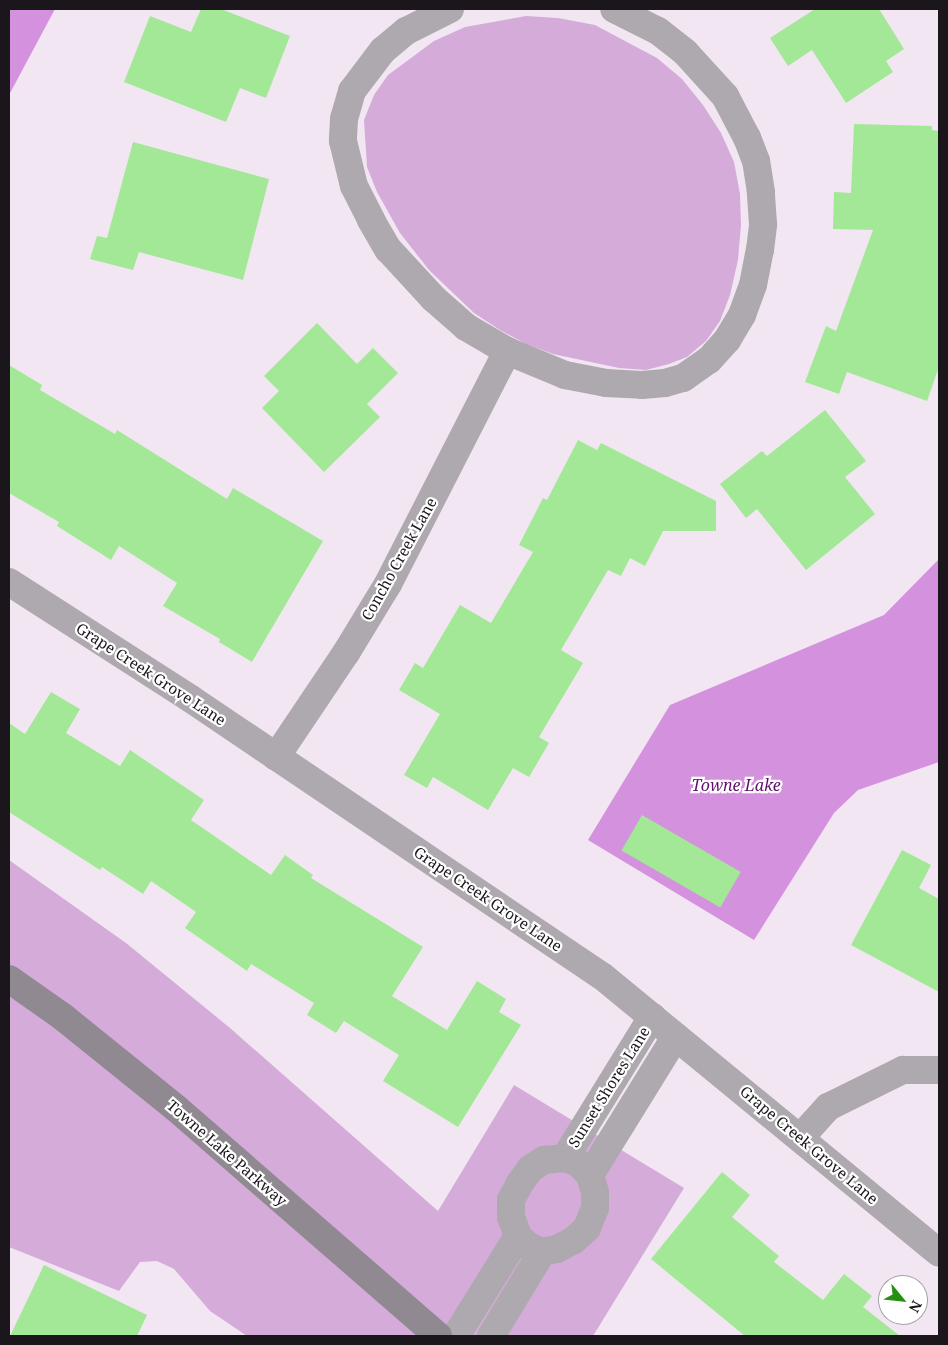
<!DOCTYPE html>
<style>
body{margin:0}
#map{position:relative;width:948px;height:1345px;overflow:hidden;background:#f2e6f3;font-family:"Noto Serif",serif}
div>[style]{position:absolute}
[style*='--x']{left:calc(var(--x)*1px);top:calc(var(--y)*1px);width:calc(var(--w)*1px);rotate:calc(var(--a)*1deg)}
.green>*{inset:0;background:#d5abda}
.water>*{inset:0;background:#d491dd}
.building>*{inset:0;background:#a3e897;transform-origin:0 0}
.street>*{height:28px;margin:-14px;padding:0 14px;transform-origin:14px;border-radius:14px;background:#aea9ae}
.secondary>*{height:28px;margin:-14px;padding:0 14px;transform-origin:14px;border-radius:14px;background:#908991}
span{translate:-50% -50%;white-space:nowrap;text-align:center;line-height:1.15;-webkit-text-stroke:4.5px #fff;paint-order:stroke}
.street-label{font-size:15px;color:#1a161b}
.water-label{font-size:16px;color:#620e6d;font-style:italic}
.frame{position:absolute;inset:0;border:10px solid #1a161b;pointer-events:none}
.north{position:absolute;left:878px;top:1275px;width:50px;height:50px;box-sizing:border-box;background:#fff;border:1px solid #a3a2a4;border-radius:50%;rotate:118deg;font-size:14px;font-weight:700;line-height:20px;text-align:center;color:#1a161b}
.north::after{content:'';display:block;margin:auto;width:18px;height:22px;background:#278f11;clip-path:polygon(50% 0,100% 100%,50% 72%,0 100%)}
</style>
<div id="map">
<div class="green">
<i style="clip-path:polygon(526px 16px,558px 18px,595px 25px,657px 58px,682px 79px,703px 105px,721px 133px,734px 162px,740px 194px,741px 225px,738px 260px,730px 295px,720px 321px,706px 341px,687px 357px,669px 364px,646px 370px,619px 368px,553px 354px,526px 344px,500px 330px,474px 313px,429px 270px,400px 233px,377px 192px,367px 167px,364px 120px,374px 95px,388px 75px,434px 41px,465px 27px)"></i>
<i style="clip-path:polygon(9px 860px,126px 943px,230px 1028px,438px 1211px,514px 1085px,684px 1188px,593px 1336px,247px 1336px,210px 1311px,174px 1269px,157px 1261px,140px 1262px,119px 1291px,9px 1247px)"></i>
</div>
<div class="water">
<i style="clip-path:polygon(9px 9px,55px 9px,9px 95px)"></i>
<i style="clip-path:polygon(939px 559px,939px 762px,858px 790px,834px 813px,754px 940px,588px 840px,670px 705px,884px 615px)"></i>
</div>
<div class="building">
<i style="clip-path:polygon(201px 9px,221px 9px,290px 36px,266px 98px,240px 88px,226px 122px,124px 82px,150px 16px,191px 32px)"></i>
<i style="clip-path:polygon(815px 9px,879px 9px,904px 49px,886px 61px,893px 72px,846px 103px,812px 50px,788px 66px,770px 38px)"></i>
<i style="clip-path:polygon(854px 124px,932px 126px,932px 130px,939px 131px,939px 367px,927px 401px,847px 372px,839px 394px,805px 382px,826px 326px,836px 331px,873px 230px,833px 229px,834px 192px,851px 193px)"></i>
<i style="clip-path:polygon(133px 142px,269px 179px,243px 280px,139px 252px,133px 270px,90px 259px,97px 236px,107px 238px)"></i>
<i style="clip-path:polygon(317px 323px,357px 364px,373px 348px,398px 373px,367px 404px,380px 417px,324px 472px,262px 408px,279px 391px,264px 376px)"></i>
<i style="clip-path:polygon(9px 365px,42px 385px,40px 390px,115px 434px,117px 430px,227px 499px,233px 488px,323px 541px,252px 662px,219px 642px,220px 639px,163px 606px,177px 583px,119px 546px,111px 560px,57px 526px,59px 522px,9px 493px)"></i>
<i style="clip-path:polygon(825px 410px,866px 461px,845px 477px,875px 514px,806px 570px,757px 509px,746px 518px,720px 484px,762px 451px,767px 456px)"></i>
<i style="clip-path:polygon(578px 440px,597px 450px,601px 443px,716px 501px,716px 531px,663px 531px,645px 566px,630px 558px,621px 576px,608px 570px,561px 650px,583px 663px,539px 737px,549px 743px,529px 777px,513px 768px,488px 810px,433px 777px,427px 788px,404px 775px,440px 714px,399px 690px,415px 663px,423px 668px,460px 605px,491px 623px,533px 552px,519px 545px,543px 498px,547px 500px)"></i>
<i style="clip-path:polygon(51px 692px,80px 709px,66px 733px,120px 766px,130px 750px,204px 800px,191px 820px,271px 875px,285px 855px,313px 875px,311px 878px,423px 947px,392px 996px,447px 1030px,477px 981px,506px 999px,499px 1012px,521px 1025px,458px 1127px,383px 1081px,399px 1055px,344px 1021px,336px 1033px,307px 1015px,314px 1003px,251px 964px,247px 971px,185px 928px,196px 912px,151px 881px,143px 894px,102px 867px,100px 870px,9px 812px,9px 723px,25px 734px)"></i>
<i style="left:642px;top:815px;width:114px;height:41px;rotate:30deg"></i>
<i style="clip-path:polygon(902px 850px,931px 865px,919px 888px,939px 899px,939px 992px,851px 945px)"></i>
<i style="clip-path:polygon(722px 1172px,750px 1195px,732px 1217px,779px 1256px,774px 1262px,823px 1300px,844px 1274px,872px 1296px,863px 1307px,900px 1336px,745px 1336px,651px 1259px)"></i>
<i style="clip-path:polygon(44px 1265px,147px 1315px,137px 1336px,10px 1336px)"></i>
</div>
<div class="street">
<i style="--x:450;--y:9;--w:49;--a:153.4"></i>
<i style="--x:406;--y:31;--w:30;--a:140"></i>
<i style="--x:383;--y:50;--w:51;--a:127.1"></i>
<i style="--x:352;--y:91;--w:29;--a:106"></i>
<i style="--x:344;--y:119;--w:22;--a:93"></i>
<i style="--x:343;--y:141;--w:46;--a:76.3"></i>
<i style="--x:354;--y:186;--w:38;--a:63"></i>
<i style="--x:371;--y:220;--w:34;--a:60"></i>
<i style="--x:388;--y:249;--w:67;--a:47.4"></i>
<i style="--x:433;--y:298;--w:44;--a:41.3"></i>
<i style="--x:466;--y:327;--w:48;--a:30.3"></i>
<i style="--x:507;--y:351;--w:63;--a:22.5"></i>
<i style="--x:565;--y:375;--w:42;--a:11"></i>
<i style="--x:606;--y:383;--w:36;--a:3"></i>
<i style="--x:642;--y:385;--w:23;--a:-5"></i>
<i style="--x:665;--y:383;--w:19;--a:-16"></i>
<i style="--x:683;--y:378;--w:32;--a:-35"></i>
<i style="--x:709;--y:360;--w:27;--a:-48"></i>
<i style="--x:727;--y:340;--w:29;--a:-59"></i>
<i style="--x:742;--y:315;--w:32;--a:-70"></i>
<i style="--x:753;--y:285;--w:36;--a:-79"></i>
<i style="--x:760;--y:250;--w:26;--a:-83"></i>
<i style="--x:763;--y:224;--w:32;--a:-94"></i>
<i style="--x:761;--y:192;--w:31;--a:-99"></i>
<i style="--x:756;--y:161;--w:25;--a:-111"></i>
<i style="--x:747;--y:138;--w:47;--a:-117.6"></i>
<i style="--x:725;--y:96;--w:59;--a:-132.3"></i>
<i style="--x:685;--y:52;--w:34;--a:-142"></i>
<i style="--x:658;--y:31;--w:49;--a:-153.4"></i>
<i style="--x:9;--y:582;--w:216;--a:32.7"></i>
<i style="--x:191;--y:699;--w:496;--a:34"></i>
<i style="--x:602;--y:976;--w:436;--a:39.4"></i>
<i style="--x:276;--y:757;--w:125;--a:-56.1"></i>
<i style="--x:346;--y:653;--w:81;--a:-58.7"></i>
<i style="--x:388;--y:584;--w:262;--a:-62.9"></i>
<i style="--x:800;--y:1138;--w:42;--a:-47.9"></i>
<i style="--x:828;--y:1107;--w:84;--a:-26.3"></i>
<i style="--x:903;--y:1070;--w:36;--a:0"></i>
<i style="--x:565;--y:1158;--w:14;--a:21"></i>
<i style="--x:578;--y:1163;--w:17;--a:45"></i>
<i style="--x:590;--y:1175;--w:18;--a:74"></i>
<i style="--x:595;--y:1192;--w:16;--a:90"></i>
<i style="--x:595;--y:1208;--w:22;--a:112"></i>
<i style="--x:587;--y:1228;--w:18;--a:137"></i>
<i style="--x:574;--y:1240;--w:19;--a:152"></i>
<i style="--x:557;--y:1249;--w:15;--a:169"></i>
<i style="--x:542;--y:1252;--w:15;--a:-157"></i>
<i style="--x:528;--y:1246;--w:14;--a:-135"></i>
<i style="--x:518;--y:1236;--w:20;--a:-110"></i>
<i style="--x:511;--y:1217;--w:17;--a:-90"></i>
<i style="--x:511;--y:1200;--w:19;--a:-62"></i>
<i style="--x:520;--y:1183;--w:17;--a:-54"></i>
<i style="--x:530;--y:1169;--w:17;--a:-33"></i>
<i style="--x:544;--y:1160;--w:21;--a:-5"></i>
<i style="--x:565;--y:1158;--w:166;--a:-58.3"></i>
<i style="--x:590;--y:1175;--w:163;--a:-58.3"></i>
<i style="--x:456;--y:1336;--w:118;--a:-58.2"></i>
<i style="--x:491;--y:1336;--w:98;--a:-58.7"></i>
</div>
<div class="secondary">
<i style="--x:9;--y:979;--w:66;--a:35.1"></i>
<i style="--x:63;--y:1017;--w:146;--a:38.9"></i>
<i style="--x:177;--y:1109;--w:346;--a:41"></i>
</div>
<div class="street-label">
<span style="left:399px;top:559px;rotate:-61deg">Concho Creek Lane</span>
<span style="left:151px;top:674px;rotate:33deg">Grape Creek Grove Lane</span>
<span style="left:488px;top:899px;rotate:34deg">Grape Creek Grove Lane</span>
<span style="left:609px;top:1087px;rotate:-58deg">Sunset Shores Lane</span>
<span style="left:809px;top:1145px;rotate:40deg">Grape Creek Grove Lane</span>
<span style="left:227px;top:1153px;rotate:41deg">Towne Lake Parkway</span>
</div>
<div class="water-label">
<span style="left:736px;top:785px">Towne Lake</span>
</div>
<div class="frame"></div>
<div class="north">N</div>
</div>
